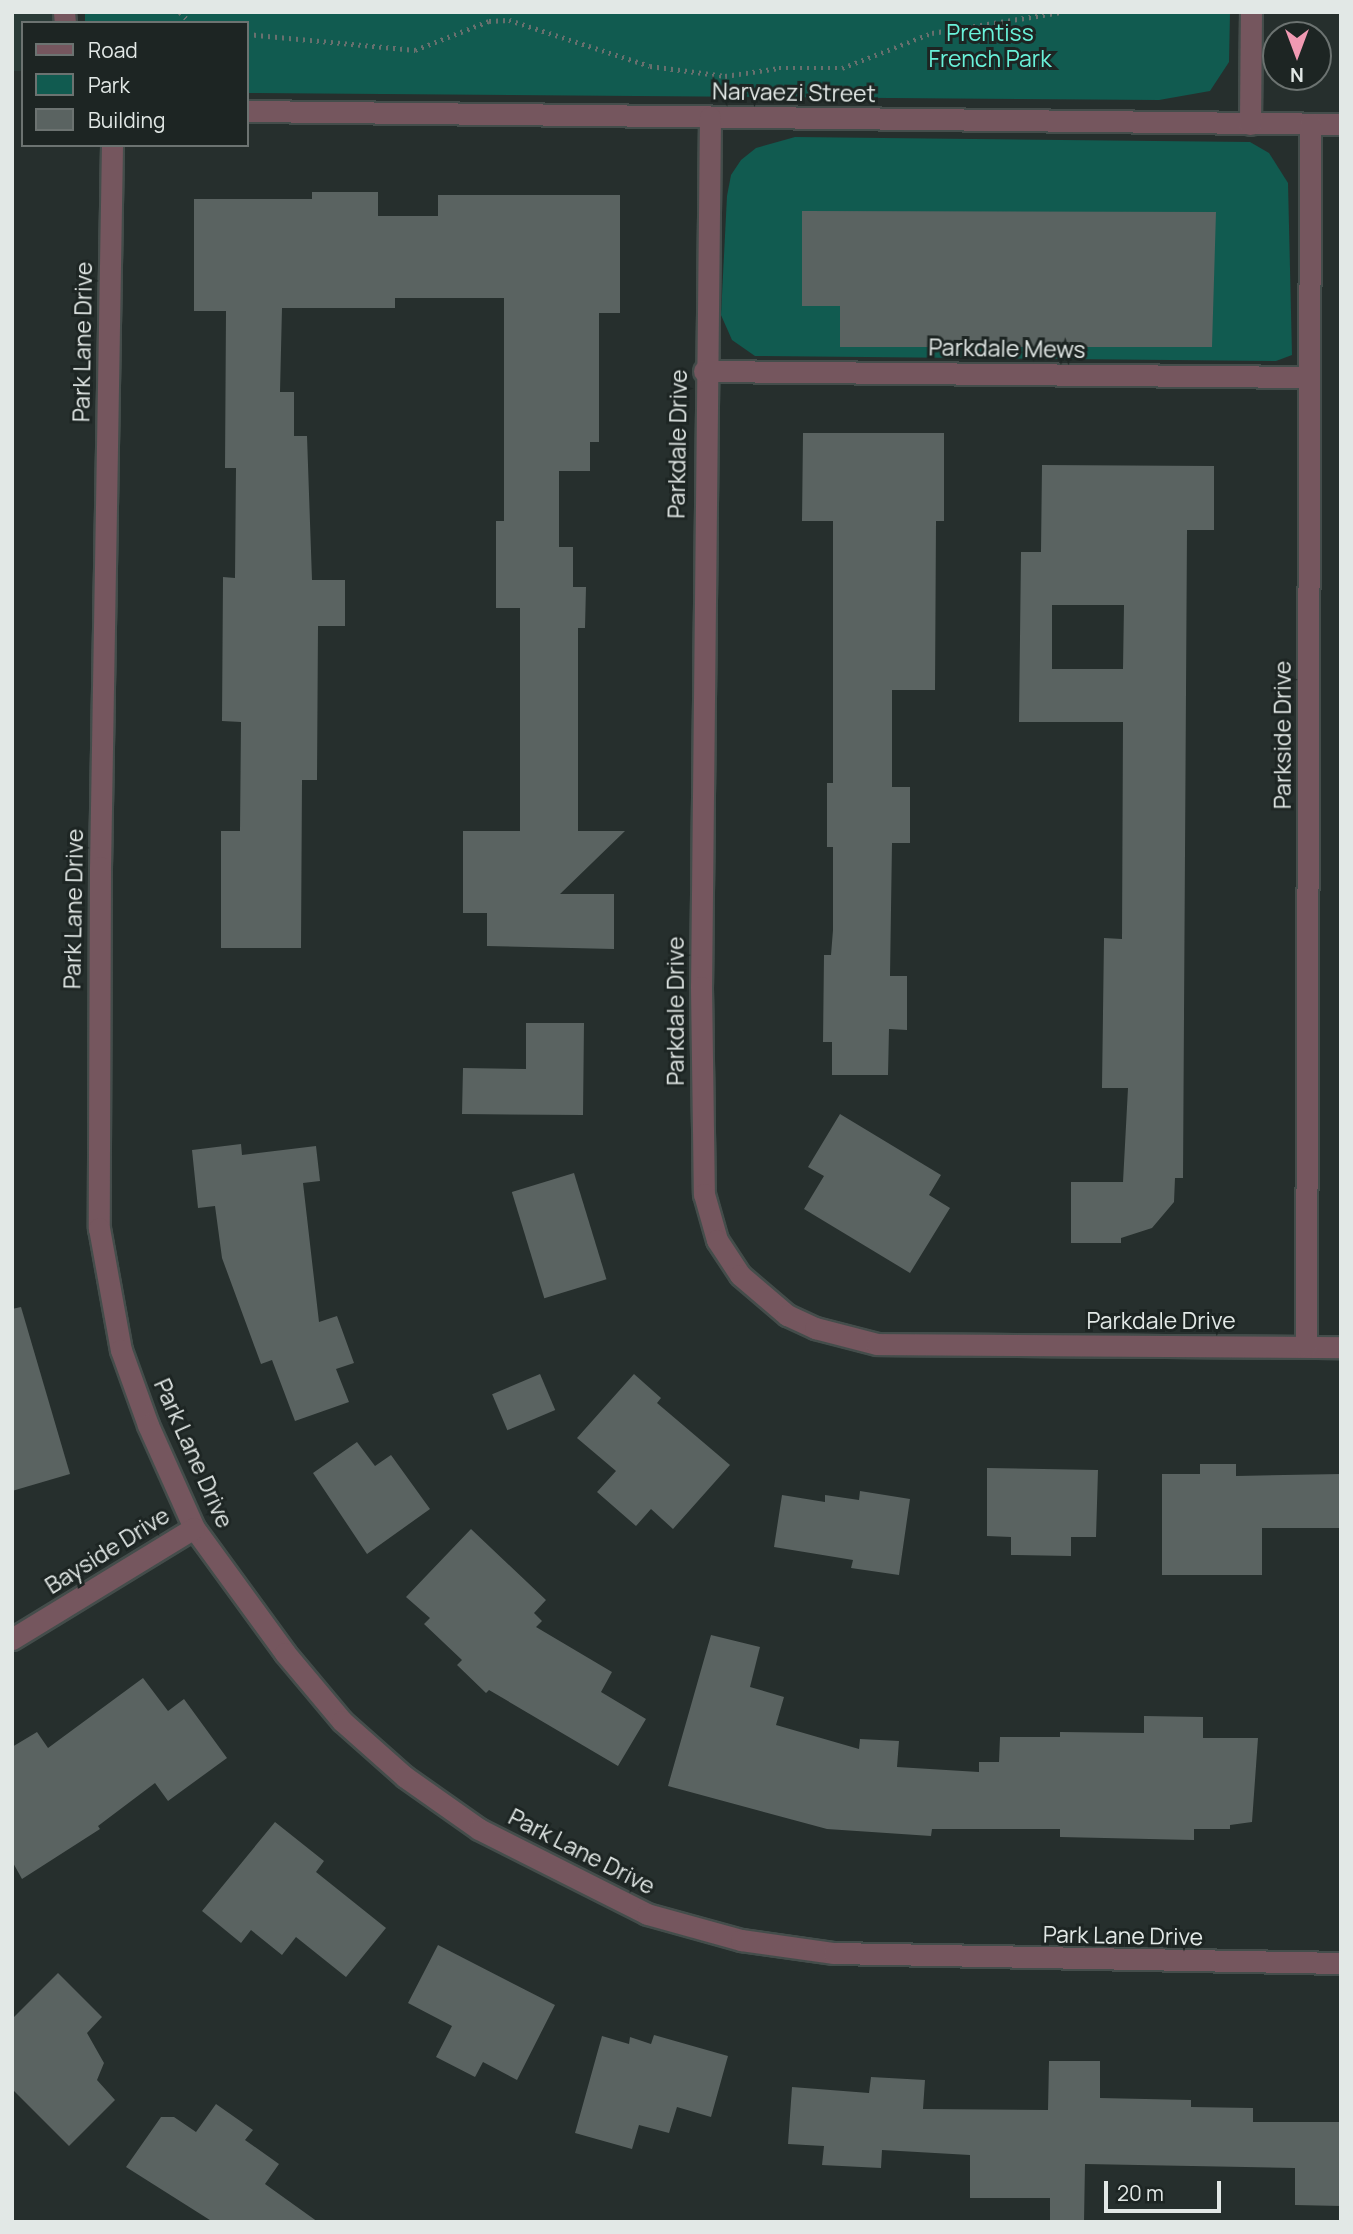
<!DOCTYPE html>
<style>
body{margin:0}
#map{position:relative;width:1353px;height:2234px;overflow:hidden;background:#262f2d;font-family:Manrope,sans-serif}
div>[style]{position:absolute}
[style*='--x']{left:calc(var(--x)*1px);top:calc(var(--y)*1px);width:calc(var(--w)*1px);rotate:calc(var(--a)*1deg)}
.built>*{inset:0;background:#2a3b37}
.green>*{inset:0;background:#115b50}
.building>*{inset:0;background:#5a6361;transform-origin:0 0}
.path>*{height:4.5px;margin-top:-2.25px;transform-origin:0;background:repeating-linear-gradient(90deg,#68706e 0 2px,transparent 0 7px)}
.roads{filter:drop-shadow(2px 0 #444d4b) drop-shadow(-2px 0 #444d4b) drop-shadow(0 2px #444d4b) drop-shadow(0 -2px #444d4b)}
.minor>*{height:21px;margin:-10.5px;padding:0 10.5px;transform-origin:10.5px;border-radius:10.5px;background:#75565e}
span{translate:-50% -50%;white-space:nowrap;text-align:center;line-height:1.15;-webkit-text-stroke:6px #1d2523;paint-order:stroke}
.park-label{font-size:23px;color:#69f2da}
.street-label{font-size:23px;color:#e2e8e6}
.frame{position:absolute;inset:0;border:14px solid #e2e8e6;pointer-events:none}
.legend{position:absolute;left:21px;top:21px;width:228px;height:126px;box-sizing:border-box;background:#1d2523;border:2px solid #6c7371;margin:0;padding:9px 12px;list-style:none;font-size:21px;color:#e2e8e6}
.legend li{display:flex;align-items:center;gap:14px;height:35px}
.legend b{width:35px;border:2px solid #6c7371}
.north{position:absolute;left:1262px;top:21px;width:70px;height:70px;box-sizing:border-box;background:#1d2523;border:2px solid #6c7371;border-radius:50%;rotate:180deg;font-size:19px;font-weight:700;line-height:28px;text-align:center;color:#e2e8e6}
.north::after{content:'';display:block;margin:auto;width:24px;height:32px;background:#f19ab3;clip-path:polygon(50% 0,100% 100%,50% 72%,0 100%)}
.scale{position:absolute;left:1104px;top:2181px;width:117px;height:32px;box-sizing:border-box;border:4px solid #e2e8e6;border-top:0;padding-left:9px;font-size:21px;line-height:24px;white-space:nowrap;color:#e2e8e6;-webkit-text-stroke:5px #1d2523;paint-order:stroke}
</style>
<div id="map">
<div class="built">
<i style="clip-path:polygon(12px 12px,62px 12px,63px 23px,23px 23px,23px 71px,12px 71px)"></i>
</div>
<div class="green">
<i style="clip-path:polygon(85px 12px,1230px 12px,1229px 62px,1210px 91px,1159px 100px,247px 93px,247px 23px,85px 23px)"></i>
<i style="clip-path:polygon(795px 137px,1250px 142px,1269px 153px,1288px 183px,1292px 355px,1276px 361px,755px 356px,732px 340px,721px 315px,727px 196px,731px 175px,741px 160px,756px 148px)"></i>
</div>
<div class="building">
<i style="clip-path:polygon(312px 192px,378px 192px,378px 216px,438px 216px,438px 195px,620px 195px,620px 313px,599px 313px,599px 442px,590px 442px,590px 471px,559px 471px,559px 547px,573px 547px,573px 587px,586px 587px,585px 628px,578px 628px,578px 831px,625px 831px,560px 894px,614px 894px,614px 949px,487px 946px,487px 913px,463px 913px,463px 831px,520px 831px,520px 608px,496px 608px,496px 521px,504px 521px,504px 298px,395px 298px,395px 308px,282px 308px,280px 392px,294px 392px,294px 436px,307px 436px,312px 580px,345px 580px,345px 626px,318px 626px,317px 780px,302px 780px,301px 948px,221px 948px,221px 831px,240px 831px,241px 722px,222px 721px,223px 577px,235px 578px,236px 468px,225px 468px,226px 311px,194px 311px,194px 199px,312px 199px)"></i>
<i style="clip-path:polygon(802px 211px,1216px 212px,1212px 347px,840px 347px,840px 306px,802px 306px)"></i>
<i style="clip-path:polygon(803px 433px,944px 433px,944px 521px,936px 521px,935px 690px,892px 690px,892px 787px,910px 787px,910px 843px,892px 843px,890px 976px,907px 976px,907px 1030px,889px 1029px,888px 1075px,832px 1075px,832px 1042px,823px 1042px,824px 955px,831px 955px,833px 930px,833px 847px,827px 847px,827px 783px,833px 783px,833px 521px,802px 521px)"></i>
<i style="clip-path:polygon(evenodd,1042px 465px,1214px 466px,1214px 530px,1187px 530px,1183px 1178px,1175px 1178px,1174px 1202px,1152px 1228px,1121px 1238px,1121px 1243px,1071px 1243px,1071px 1182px,1123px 1182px,1128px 1088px,1102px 1088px,1104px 938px,1122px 939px,1123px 722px,1019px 722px,1021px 552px,1041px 552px,1042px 465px,1052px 605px,1124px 605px,1123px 669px,1052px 669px,1052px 605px)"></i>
<i style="clip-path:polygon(526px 1023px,584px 1023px,583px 1115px,462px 1114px,463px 1068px,526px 1069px)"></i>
<i style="clip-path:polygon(840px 1114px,941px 1175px,929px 1195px,950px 1208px,910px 1273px,804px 1209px,824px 1176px,808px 1167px)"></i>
<i style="clip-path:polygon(241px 1144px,242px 1155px,316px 1146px,320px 1181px,303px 1183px,319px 1322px,337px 1316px,354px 1363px,336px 1369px,349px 1402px,295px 1421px,272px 1360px,261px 1364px,222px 1258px,215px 1206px,198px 1208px,192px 1150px)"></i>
<i style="left:574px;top:1173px;width:111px;height:65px;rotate:73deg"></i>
<i style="clip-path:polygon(21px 1307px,70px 1474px,12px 1491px,12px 1309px)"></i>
<i style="left:540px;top:1374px;width:39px;height:52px;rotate:67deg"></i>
<i style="clip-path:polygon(634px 1374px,661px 1398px,657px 1403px,730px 1465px,673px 1529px,651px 1509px,636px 1526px,597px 1492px,616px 1471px,577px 1438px)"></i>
<i style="clip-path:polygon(357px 1442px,375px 1466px,391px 1455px,430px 1509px,367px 1554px,313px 1473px)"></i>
<i style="clip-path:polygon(1200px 1464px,1236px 1464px,1236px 1476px,1341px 1474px,1341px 1528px,1262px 1528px,1262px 1575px,1162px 1575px,1162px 1474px,1200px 1474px)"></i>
<i style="clip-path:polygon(987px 1468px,1098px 1470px,1096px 1537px,1071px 1537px,1071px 1556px,1011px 1555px,1011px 1537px,987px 1536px)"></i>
<i style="clip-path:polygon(860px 1491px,910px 1499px,899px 1575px,851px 1568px,853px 1560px,774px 1547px,782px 1495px,825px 1502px,825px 1495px,859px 1500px)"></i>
<i style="clip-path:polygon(471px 1529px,546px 1600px,534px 1613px,542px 1621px,536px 1627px,612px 1672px,601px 1692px,646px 1719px,618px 1766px,489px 1690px,486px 1693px,457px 1665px,462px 1660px,424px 1624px,430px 1618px,406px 1597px)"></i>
<i style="clip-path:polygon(711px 1635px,760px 1647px,750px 1687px,784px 1697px,776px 1725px,859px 1749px,860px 1739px,899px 1741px,897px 1767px,979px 1772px,979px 1762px,999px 1762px,1000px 1737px,1060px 1737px,1060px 1732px,1144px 1733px,1144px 1716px,1203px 1717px,1203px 1738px,1258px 1738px,1252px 1822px,1230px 1825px,1230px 1829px,1194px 1829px,1194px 1840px,1060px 1837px,1060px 1829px,932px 1829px,931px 1836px,827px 1829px,668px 1786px)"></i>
<i style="clip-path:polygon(143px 1678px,168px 1711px,184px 1699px,227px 1758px,168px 1801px,155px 1783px,98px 1826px,100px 1829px,22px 1879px,12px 1861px,12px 1747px,37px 1732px,48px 1748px)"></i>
<i style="clip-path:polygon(275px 1822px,324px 1861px,316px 1872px,386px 1928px,346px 1977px,296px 1937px,282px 1955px,251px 1930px,241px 1943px,202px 1911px)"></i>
<i style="clip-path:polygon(438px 1945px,555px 2005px,517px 2080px,483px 2062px,475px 2077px,436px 2057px,452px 2026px,408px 2003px)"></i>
<i style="clip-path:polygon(58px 1973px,102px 2017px,87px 2033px,104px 2063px,97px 2080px,115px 2100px,69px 2146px,12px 2089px,12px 2019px)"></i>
<i style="clip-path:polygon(654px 2035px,728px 2056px,711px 2117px,677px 2107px,669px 2133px,639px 2125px,632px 2149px,575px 2133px,602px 2036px,629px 2044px,630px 2037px,651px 2044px)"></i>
<i style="clip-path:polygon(1049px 2061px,1100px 2061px,1100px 2098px,1191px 2100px,1191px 2107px,1253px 2108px,1253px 2122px,1341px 2122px,1341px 2206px,1295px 2205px,1295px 2168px,1085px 2164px,1084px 2222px,1050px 2222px,1050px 2198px,970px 2198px,970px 2155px,882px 2150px,881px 2168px,822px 2165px,824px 2146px,788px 2144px,792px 2087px,869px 2093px,871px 2077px,925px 2080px,923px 2109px,1048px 2110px)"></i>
<i style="clip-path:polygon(216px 2104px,253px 2130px,245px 2140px,279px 2164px,265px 2184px,318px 2222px,213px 2222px,126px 2167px,161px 2117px,174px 2117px,196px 2132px)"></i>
</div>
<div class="path">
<i style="--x:180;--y:12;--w:16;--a:45"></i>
<i style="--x:247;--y:34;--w:169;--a:5.4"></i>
<i style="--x:415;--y:50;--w:79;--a:-21.4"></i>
<i style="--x:489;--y:21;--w:20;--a:-3"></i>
<i style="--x:509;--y:20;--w:148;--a:18.1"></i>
<i style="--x:650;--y:66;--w:76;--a:7.6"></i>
<i style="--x:725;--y:76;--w:55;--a:-8.4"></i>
<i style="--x:779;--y:68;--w:63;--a:0"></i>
<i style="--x:842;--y:68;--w:97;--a:-21.3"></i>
<i style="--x:932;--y:33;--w:132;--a:-9.2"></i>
</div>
<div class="roads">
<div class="minor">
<i style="--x:64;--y:12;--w:11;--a:85"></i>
<i style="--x:247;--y:111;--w:1094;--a:0.68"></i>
<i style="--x:710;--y:117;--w:870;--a:90.59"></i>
<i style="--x:701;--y:987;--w:207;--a:89.2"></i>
<i style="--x:704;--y:1194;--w:48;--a:74.2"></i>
<i style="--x:717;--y:1240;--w:42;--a:56.7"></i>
<i style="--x:740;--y:1275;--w:62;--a:40.4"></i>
<i style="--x:787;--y:1315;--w:31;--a:25"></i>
<i style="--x:815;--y:1328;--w:64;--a:14.5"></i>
<i style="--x:877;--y:1344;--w:464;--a:0.4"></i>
<i style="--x:1250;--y:124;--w:112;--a:-89.5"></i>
<i style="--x:112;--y:145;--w:722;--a:90.95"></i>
<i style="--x:100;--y:867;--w:361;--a:90.2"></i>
<i style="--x:99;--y:1228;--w:124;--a:79.8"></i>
<i style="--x:121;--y:1350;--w:80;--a:70.2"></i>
<i style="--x:148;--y:1425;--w:113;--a:65.9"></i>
<i style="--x:194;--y:1528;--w:155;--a:53.9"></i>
<i style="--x:285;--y:1653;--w:89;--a:50"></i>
<i style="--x:342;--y:1721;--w:84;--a:41.6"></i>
<i style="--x:405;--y:1777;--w:90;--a:35.1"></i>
<i style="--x:479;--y:1829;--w:188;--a:26.8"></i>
<i style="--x:647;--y:1914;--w:98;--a:15.5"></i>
<i style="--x:741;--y:1940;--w:94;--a:8"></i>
<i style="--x:834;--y:1953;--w:507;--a:1.13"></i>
<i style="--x:704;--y:371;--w:605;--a:0.57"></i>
<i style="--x:1306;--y:1346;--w:1222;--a:-89.81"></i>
<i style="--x:12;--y:1639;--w:213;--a:-31.4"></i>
</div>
</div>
<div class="park-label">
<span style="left:990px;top:45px">Prentiss<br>French Park</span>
</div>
<div class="street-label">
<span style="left:794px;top:92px;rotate:1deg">Narvaezi Street</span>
<span style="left:82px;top:342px;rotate:-89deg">Park Lane Drive</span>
<span style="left:1007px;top:348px;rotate:1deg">Parkdale Mews</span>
<span style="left:677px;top:444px;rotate:-89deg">Parkdale Drive</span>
<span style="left:1282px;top:735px;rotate:-90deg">Parkside Drive</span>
<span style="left:73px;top:909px;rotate:-89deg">Park Lane Drive</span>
<span style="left:675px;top:1011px;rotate:-90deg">Parkdale Drive</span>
<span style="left:1161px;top:1320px">Parkdale Drive</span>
<span style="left:194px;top:1453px;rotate:66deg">Park Lane Drive</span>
<span style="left:107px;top:1550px;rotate:-32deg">Bayside Drive</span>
<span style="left:582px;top:1851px;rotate:27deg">Park Lane Drive</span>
<span style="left:1123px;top:1935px;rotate:1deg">Park Lane Drive</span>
</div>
<div class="frame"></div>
<ul class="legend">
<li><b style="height:9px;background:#75565e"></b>Road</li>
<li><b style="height:19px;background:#115b50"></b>Park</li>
<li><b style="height:19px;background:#5a6361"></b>Building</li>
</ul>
<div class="north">N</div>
<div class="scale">20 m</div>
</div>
